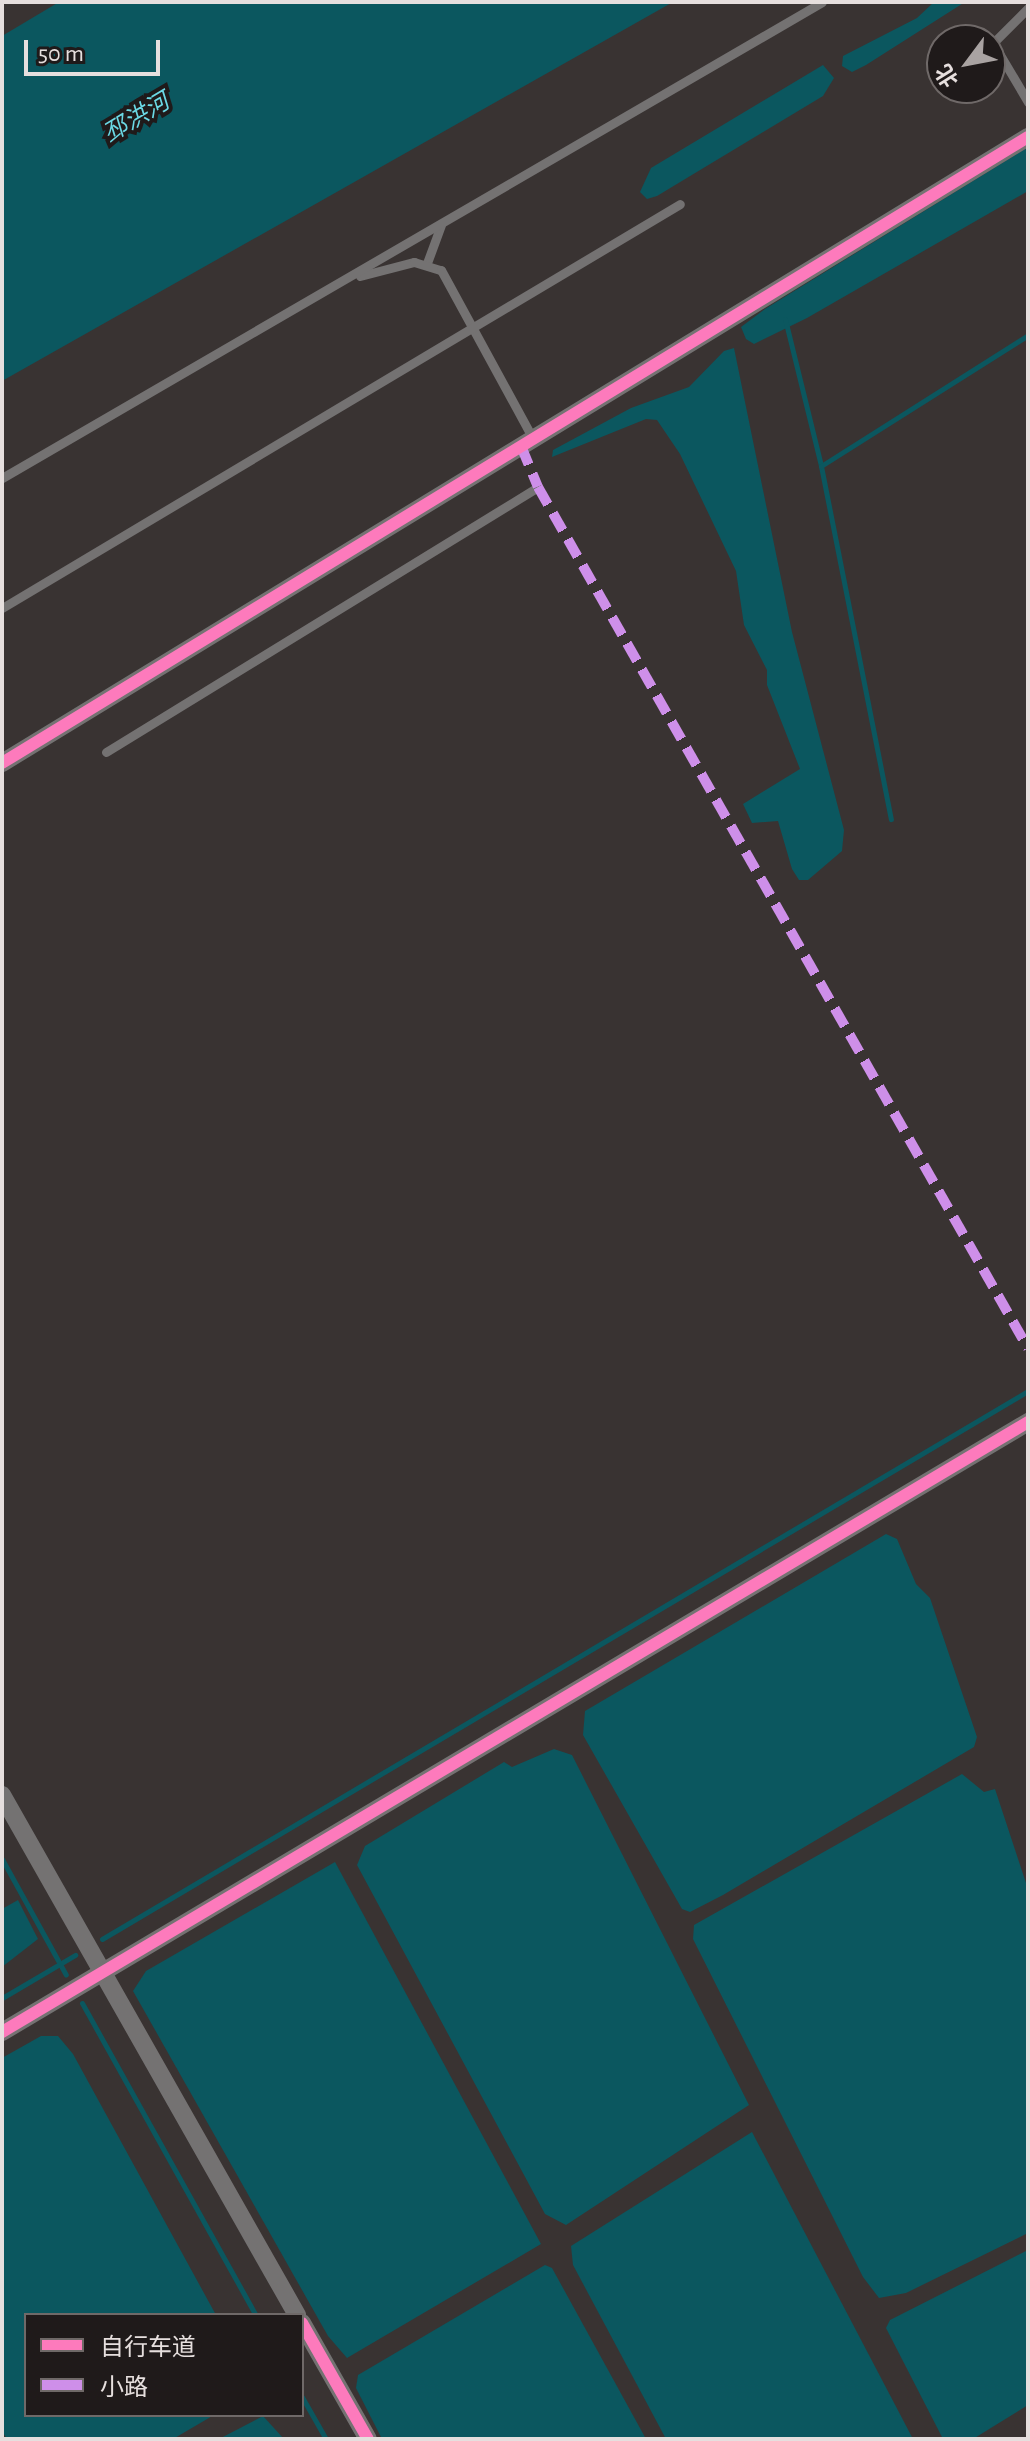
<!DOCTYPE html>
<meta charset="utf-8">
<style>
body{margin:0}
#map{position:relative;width:1030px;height:2441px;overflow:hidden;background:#393332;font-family:"Alegreya Sans","Noto Sans SC",sans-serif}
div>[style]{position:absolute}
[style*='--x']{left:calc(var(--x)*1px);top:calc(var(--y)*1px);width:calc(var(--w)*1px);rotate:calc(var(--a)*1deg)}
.water>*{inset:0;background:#0b575f}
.stream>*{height:5px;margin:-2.5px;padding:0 2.5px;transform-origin:2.5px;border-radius:2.5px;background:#0b575f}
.service>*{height:9px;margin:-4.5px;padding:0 4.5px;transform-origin:4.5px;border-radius:4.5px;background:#747272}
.minor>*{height:18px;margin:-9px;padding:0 9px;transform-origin:9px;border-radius:9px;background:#747272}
.quiet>*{height:10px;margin-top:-5px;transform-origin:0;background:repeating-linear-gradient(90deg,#ce8fe9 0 20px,transparent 0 30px)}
.cycleway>*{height:12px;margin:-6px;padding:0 6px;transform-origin:6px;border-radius:6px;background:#fd7abc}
span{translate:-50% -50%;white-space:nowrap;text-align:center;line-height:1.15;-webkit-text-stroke:8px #1f1a1a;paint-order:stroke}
.water-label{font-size:24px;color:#6bd9e5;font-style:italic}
.frame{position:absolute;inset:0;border:4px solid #e6dfde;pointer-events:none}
.legend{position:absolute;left:24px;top:2313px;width:280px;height:104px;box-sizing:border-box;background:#1f1a1a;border:2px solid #6f6968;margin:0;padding:10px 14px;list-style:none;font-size:24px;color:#e6dfde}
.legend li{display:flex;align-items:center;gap:16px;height:40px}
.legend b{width:40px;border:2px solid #6f6968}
.north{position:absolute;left:926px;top:24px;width:80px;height:80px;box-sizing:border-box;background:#1f1a1a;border:2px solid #6f6968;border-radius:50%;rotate:238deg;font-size:22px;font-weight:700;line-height:32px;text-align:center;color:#e6dfde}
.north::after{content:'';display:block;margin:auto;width:28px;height:36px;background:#a9a3a2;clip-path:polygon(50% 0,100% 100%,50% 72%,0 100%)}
.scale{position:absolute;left:24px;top:40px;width:136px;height:36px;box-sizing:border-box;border:4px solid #e6dfde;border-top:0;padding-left:10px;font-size:24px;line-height:28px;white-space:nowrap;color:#e6dfde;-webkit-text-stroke:6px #1f1a1a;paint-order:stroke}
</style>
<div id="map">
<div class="water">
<i style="clip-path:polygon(59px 2px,673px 2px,2px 381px,2px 36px)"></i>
<i style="clip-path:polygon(934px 2px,965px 2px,866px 65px,852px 72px,842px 66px,843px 56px,917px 18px)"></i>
<i style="clip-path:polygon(823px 65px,834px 78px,823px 96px,657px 196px,647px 199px,640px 192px,651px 168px)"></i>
<i style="clip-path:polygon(1028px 147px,1028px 191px,807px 318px,754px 344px,746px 339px,741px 327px,765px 309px)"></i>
<i style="clip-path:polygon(734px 348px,792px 632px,844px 830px,842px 851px,808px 880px,799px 880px,792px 869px,778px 821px,752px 823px,743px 804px,800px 769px,767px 685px,767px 670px,744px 625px,736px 571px,680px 454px,657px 420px,646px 419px,552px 457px,553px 450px,631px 408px,689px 387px,724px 351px)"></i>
<i style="clip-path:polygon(886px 1534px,897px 1539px,916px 1584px,930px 1598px,977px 1737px,974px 1747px,723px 1895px,690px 1912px,682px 1909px,583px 1735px,585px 1711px)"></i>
<i style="clip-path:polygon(554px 1749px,572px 1755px,749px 2105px,566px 2225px,545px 2214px,357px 1865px,365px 1846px,504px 1762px,512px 1767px)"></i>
<i style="clip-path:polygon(962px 1774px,984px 1792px,995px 1789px,1028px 1889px,1028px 2233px,906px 2293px,879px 2298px,863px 2277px,693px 1939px,694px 1925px)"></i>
<i style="clip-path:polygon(335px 1862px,541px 2244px,347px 2358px,328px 2336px,133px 1991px,146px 1971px)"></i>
<i style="clip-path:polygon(18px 1900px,38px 1939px,2px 1967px,2px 1909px)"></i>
<i style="clip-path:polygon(41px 2036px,58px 2036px,73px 2054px,216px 2315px,26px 2315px,26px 2415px,214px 2415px,173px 2439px,7px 2439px,2px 2431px,2px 2058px)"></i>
<i style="clip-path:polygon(752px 2132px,913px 2439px,666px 2439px,573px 2265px,571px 2246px)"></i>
<i style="clip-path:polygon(1028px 2250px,1028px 2405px,973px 2439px,943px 2439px,886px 2328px,890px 2320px)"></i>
<i style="clip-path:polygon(545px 2265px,552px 2268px,646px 2439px,382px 2439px,356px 2388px,358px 2375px)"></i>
<i style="clip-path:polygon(263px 2416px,284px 2439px,219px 2439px)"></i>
</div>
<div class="stream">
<i style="--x:785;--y:319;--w:151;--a:76.2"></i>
<i style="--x:821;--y:466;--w:360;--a:78.8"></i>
<i style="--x:821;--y:466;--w:245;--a:-32.3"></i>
<i style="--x:2;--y:1859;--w:132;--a:61.1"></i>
<i style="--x:102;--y:1939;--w:1076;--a:-30.62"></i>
<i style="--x:2;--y:1998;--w:85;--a:-30.5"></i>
<i style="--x:82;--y:2003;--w:357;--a:60.9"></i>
<i style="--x:302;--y:2397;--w:48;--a:60.3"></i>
</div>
<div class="service">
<i style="--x:1028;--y:8;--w:49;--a:135"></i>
<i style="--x:993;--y:43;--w:69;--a:59.3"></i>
<i style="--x:427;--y:263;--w:40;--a:-69.8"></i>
<i style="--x:360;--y:276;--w:56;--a:-14.5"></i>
<i style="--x:414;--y:262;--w:28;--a:17"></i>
<i style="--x:441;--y:270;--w:192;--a:61.4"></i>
<i style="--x:2;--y:478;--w:948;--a:-30.13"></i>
<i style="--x:2;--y:608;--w:789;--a:-30.79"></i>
<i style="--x:106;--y:752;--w:507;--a:-31.53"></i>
</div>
<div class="minor">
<i style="--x:2;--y:763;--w:1202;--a:-31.39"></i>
<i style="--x:2;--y:1795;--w:598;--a:60.43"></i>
<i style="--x:2;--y:2032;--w:1194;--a:-30.73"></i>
<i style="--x:302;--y:2323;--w:133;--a:60.4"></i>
</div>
<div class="quiet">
<i style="--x:521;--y:446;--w:44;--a:67.5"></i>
<i style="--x:538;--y:487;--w:991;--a:60.36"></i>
</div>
<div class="cycleway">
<i style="--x:2;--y:763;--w:1202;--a:-31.39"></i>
<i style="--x:2;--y:2032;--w:1194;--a:-30.73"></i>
<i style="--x:302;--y:2323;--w:133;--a:60.4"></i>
</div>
<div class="water-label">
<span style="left:137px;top:119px;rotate:-31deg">邳洪河</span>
</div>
<div class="frame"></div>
<ul class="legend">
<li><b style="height:10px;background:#fd7abc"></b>自行车道</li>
<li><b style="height:10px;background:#ce8fe9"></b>小路</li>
</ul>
<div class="north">北</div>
<div class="scale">50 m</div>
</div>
